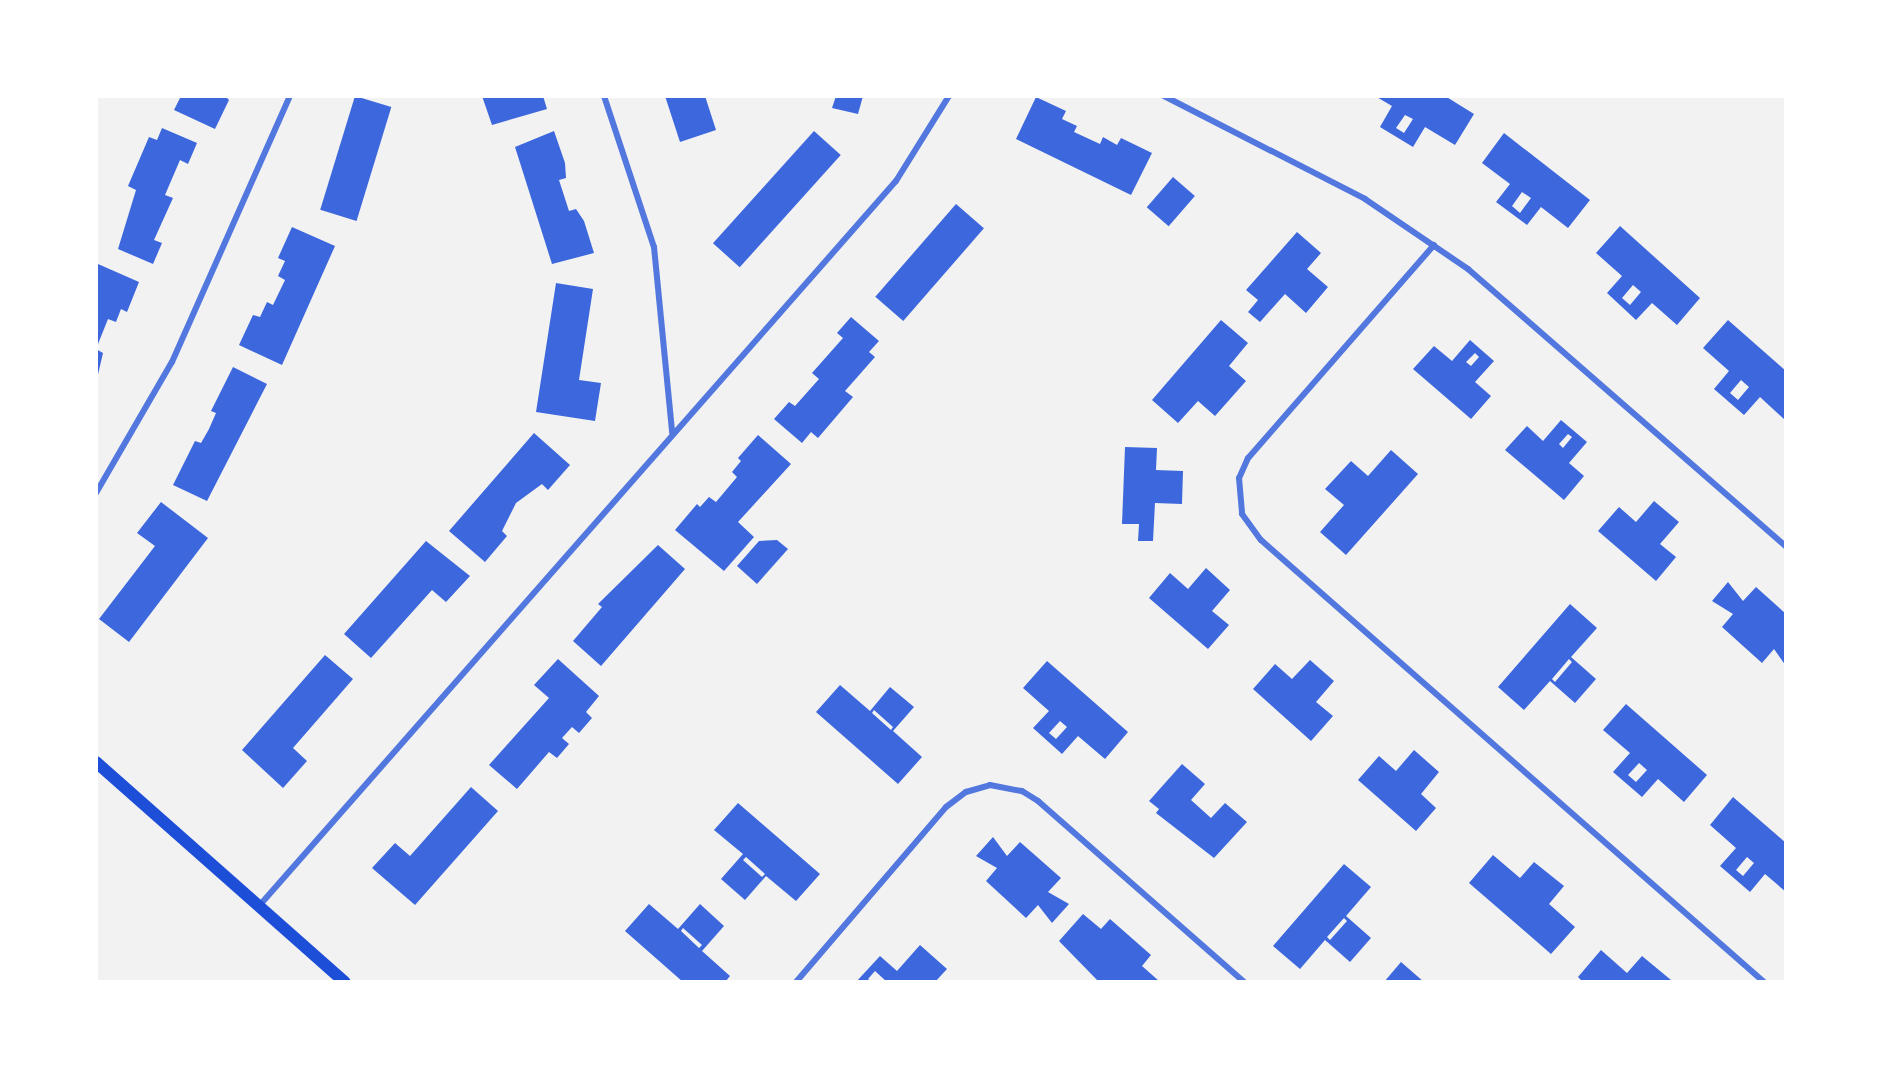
<!DOCTYPE html>
<style>
body{margin:0}
#map{position:relative;width:1882px;height:1078px;overflow:hidden;background:#f2f2f2;font-family:"Asap Condensed",sans-serif}
div>[style]{position:absolute}
[style*='--x']{left:calc(var(--x)*1px);top:calc(var(--y)*1px);width:calc(var(--w)*1px);rotate:calc(var(--a)*1deg)}
.building>*{inset:0;background:#3d67dc;transform-origin:0 0}
.minor>*{height:6px;margin:-3px;padding:0 3px;transform-origin:3px;border-radius:3px;background:#5277de}
.secondary>*{height:12px;margin:-6px;padding:0 6px;transform-origin:6px;border-radius:6px;background:#1d4ed8}
span{translate:-50% -50%;white-space:nowrap;text-align:center;line-height:1.15;-webkit-text-stroke:4.5px #fff;paint-order:stroke}
.frame{position:absolute;inset:0;border:98px solid #fff;pointer-events:none}
</style>
<div id="map">
<div class="building">
<i style="clip-path:polygon(181px 96px,225px 96px,229px 100px,215px 129px,174px 110px)"></i>
<i style="left:355px;top:96px;width:38px;height:119px;rotate:17deg"></i>
<i style="clip-path:polygon(482px 96px,543px 96px,547px 109px,492px 125px)"></i>
<i style="clip-path:polygon(665px 96px,705px 96px,716px 130px,680px 142px)"></i>
<i style="clip-path:polygon(836px 96px,863px 96px,858px 114px,832px 108px)"></i>
<i style="clip-path:polygon(evenodd,1375px 96px,1445px 96px,1474px 114px,1455px 145px,1425px 127px,1413px 147px,1380px 127px,1392px 106px,1375px 96px,1405px 115px,1413px 119px,1404px 133px,1396px 128px,1405px 115px)"></i>
<i style="clip-path:polygon(1036px 97px,1066px 111px,1062px 119px,1077px 126px,1074px 132px,1100px 144px,1103px 137px,1117px 145px,1121px 138px,1152px 153px,1131px 195px,1016px 139px)"></i>
<i style="clip-path:polygon(162px 128px,197px 143px,188px 164px,180px 160px,165px 195px,173px 198px,154px 240px,162px 243px,153px 264px,118px 249px,136px 190px,128px 186px,149px 137px,157px 140px)"></i>
<i style="clip-path:polygon(554px 131px,565px 163px,566px 178px,559px 180px,569px 211px,576px 209px,584px 221px,594px 253px,552px 264px,515px 147px)"></i>
<i style="left:814px;top:131px;width:36px;height:151px;rotate:42deg"></i>
<i style="clip-path:polygon(evenodd,1504px 133px,1590px 200px,1568px 228px,1541px 207px,1527px 225px,1496px 202px,1510px 184px,1482px 163px,1504px 133px,1522px 192px,1531px 198px,1520px 213px,1512px 206px,1522px 192px)"></i>
<i style="left:1173px;top:177px;width:29px;height:40px;rotate:41deg"></i>
<i style="left:956px;top:204px;width:37px;height:123px;rotate:41deg"></i>
<i style="clip-path:polygon(evenodd,1620px 226px,1700px 298px,1677px 325px,1652px 303px,1636px 320px,1607px 293px,1622px 276px,1596px 253px,1620px 226px,1633px 285px,1641px 292px,1630px 305px,1622px 298px,1633px 285px)"></i>
<i style="clip-path:polygon(292px 227px,335px 246px,282px 365px,239px 345px,253px 315px,260px 317px,267px 302px,273px 305px,285px 280px,278px 276px,285px 261px,278px 258px)"></i>
<i style="clip-path:polygon(1297px 232px,1321px 253px,1307px 269px,1328px 287px,1306px 313px,1285px 294px,1260px 322px,1248px 312px,1258px 300px,1246px 290px)"></i>
<i style="clip-path:polygon(98px 264px,139px 282px,127px 312px,121px 309px,116px 322px,108px 319px,96px 349px,103px 353px,96px 383px,96px 269px)"></i>
<i style="clip-path:polygon(556px 283px,593px 289px,579px 380px,601px 383px,595px 421px,536px 412px)"></i>
<i style="clip-path:polygon(851px 317px,879px 341px,869px 352px,875px 357px,845px 391px,853px 397px,818px 438px,811px 432px,802px 443px,774px 419px,789px 402px,795px 406px,819px 379px,812px 373px,843px 338px,837px 333px)"></i>
<i style="clip-path:polygon(1221px 320px,1248px 343px,1229px 366px,1246px 381px,1215px 416px,1198px 401px,1178px 423px,1152px 400px)"></i>
<i style="clip-path:polygon(evenodd,1728px 320px,1786px 371px,1785px 420px,1760px 397px,1744px 415px,1714px 389px,1729px 371px,1703px 348px,1728px 320px,1741px 380px,1749px 387px,1738px 400px,1730px 393px,1741px 380px)"></i>
<i style="clip-path:polygon(evenodd,1470px 340px,1494px 361px,1475px 382px,1491px 396px,1471px 419px,1413px 369px,1434px 346px,1452px 361px,1470px 340px,1475px 353px,1479px 357px,1471px 366px,1466px 362px,1475px 353px)"></i>
<i style="clip-path:polygon(233px 367px,267px 384px,207px 501px,173px 485px,195px 441px,201px 443px,209px 429px,216px 413px,211px 411px)"></i>
<i style="clip-path:polygon(evenodd,1561px 420px,1587px 442px,1569px 463px,1584px 476px,1564px 500px,1505px 450px,1527px 426px,1543px 441px,1561px 420px,1568px 434px,1572px 437px,1563px 448px,1559px 444px,1568px 434px)"></i>
<i style="clip-path:polygon(534px 433px,570px 465px,548px 490px,542px 484px,516px 503px,502px 531px,507px 536px,485px 562px,449px 531px)"></i>
<i style="clip-path:polygon(758px 435px,791px 464px,738px 522px,754px 537px,724px 571px,675px 530px,697px 504px,700px 507px,709px 497px,716px 502px,737px 477px,732px 472px,741px 461px,738px 458px)"></i>
<i style="clip-path:polygon(1125px 447px,1157px 448px,1156px 470px,1183px 471px,1182px 504px,1155px 503px,1153px 541px,1138px 541px,1139px 524px,1122px 524px)"></i>
<i style="clip-path:polygon(1391px 450px,1418px 474px,1346px 555px,1320px 532px,1344px 505px,1325px 489px,1351px 461px,1368px 476px)"></i>
<i style="clip-path:polygon(1654px 501px,1679px 522px,1660px 544px,1676px 557px,1656px 581px,1598px 531px,1619px 507px,1636px 522px)"></i>
<i style="clip-path:polygon(161px 502px,208px 538px,129px 642px,99px 619px,155px 546px,137px 533px)"></i>
<i style="clip-path:polygon(777px 540px,788px 549px,757px 584px,737px 566px,759px 541px)"></i>
<i style="clip-path:polygon(426px 541px,470px 576px,446px 602px,432px 590px,371px 658px,344px 634px)"></i>
<i style="clip-path:polygon(658px 545px,685px 569px,601px 666px,573px 641px,602px 607px,598px 604px)"></i>
<i style="clip-path:polygon(1206px 568px,1230px 590px,1212px 611px,1229px 625px,1208px 649px,1149px 598px,1170px 573px,1188px 589px)"></i>
<i style="clip-path:polygon(1728px 582px,1743px 601px,1756px 587px,1786px 614px,1786px 666px,1774px 649px,1762px 663px,1722px 627px,1733px 614px,1712px 601px)"></i>
<i style="clip-path:polygon(evenodd,1570px 604px,1597px 628px,1571px 657px,1596px 679px,1575px 703px,1550px 681px,1524px 710px,1498px 687px,1570px 604px,1569px 659px,1572px 662px,1555px 682px,1552px 679px,1569px 659px)"></i>
<i style="clip-path:polygon(325px 655px,353px 679px,293px 748px,307px 761px,283px 788px,242px 750px)"></i>
<i style="clip-path:polygon(558px 659px,599px 696px,586px 712px,592px 718px,579px 733px,572px 727px,562px 738px,569px 744px,557px 758px,549px 752px,517px 789px,489px 765px,549px 698px,534px 685px)"></i>
<i style="clip-path:polygon(1310px 660px,1334px 681px,1316px 702px,1333px 716px,1311px 741px,1253px 689px,1275px 664px,1292px 679px)"></i>
<i style="clip-path:polygon(evenodd,1047px 661px,1128px 732px,1105px 759px,1078px 736px,1062px 754px,1033px 728px,1049px 711px,1023px 688px,1047px 661px,1060px 721px,1067px 727px,1056px 739px,1049px 733px,1060px 721px)"></i>
<i style="clip-path:polygon(evenodd,840px 685px,870px 711px,890px 687px,914px 707px,893px 731px,922px 757px,898px 784px,816px 712px,840px 685px,874px 710px,893px 727px,891px 730px,872px 713px,874px 710px)"></i>
<i style="clip-path:polygon(evenodd,1626px 704px,1707px 775px,1684px 802px,1658px 779px,1642px 797px,1613px 772px,1630px 753px,1603px 730px,1626px 704px,1639px 763px,1647px 770px,1636px 782px,1628px 775px,1639px 763px)"></i>
<i style="clip-path:polygon(1414px 750px,1439px 772px,1421px 794px,1436px 808px,1416px 831px,1358px 780px,1379px 756px,1396px 771px)"></i>
<i style="clip-path:polygon(1182px 764px,1205px 784px,1191px 800px,1211px 818px,1225px 803px,1247px 822px,1214px 858px,1156px 813px,1159px 809px,1149px 801px)"></i>
<i style="clip-path:polygon(471px 787px,498px 811px,415px 905px,372px 868px,395px 843px,410px 856px)"></i>
<i style="clip-path:polygon(evenodd,1733px 797px,1786px 843px,1786px 892px,1765px 874px,1750px 892px,1720px 866px,1736px 848px,1710px 825px,1733px 797px,1747px 857px,1754px 863px,1743px 876px,1736px 870px,1747px 857px)"></i>
<i style="clip-path:polygon(evenodd,738px 803px,820px 874px,796px 901px,766px 876px,745px 900px,721px 879px,743px 854px,714px 830px,738px 803px,746px 857px,765px 874px,762px 877px,743px 860px,746px 857px)"></i>
<i style="clip-path:polygon(993px 837px,1007px 856px,1020px 842px,1061px 878px,1048px 892px,1069px 904px,1052px 923px,1038px 905px,1026px 918px,986px 881px,997px 868px,976px 856px)"></i>
<i style="clip-path:polygon(1493px 855px,1520px 878px,1534px 862px,1564px 886px,1549px 904px,1575px 927px,1551px 954px,1469px 883px)"></i>
<i style="clip-path:polygon(evenodd,1344px 864px,1371px 887px,1346px 916px,1371px 938px,1350px 962px,1325px 940px,1300px 969px,1273px 946px,1344px 864px,1344px 918px,1347px 921px,1330px 940px,1327px 937px,1344px 918px)"></i>
<i style="clip-path:polygon(evenodd,649px 904px,678px 929px,700px 904px,724px 926px,702px 951px,730px 976px,725px 982px,683px 982px,625px 931px,649px 904px,683px 928px,702px 945px,699px 948px,681px 931px,683px 928px)"></i>
<i style="clip-path:polygon(1083px 914px,1101px 929px,1110px 919px,1151px 955px,1142px 966px,1159px 981px,1099px 982px,1059px 941px)"></i>
<i style="clip-path:polygon(920px 945px,947px 969px,935px 982px,887px 982px,875px 971px,868px 979px,872px 982px,856px 982px,880px 956px,897px 971px)"></i>
<i style="clip-path:polygon(1601px 950px,1627px 973px,1642px 956px,1671px 980px,1583px 982px,1578px 977px)"></i>
<i style="clip-path:polygon(1401px 962px,1424px 982px,1384px 982px)"></i>
</div>
<div class="minor">
<i style="--x:604;--y:96;--w:159;--a:71.7"></i>
<i style="--x:654;--y:247;--w:186;--a:84.4"></i>
<i style="--x:1164;--y:96;--w:226;--a:27.1"></i>
<i style="--x:1365;--y:199;--w:125;--a:34.2"></i>
<i style="--x:1468;--y:269;--w:422;--a:41.1"></i>
<i style="--x:1434;--y:245;--w:283;--a:131.1"></i>
<i style="--x:1248;--y:458;--w:22;--a:114"></i>
<i style="--x:1239;--y:478;--w:36;--a:85"></i>
<i style="--x:1242;--y:514;--w:32;--a:54"></i>
<i style="--x:1261;--y:540;--w:670;--a:41.31"></i>
<i style="--x:96;--y:493;--w:151;--a:-59.9"></i>
<i style="--x:172;--y:362;--w:291;--a:-66.1"></i>
<i style="--x:259;--y:906;--w:965;--a:-48.7"></i>
<i style="--x:896;--y:181;--w:100;--a:-58.1"></i>
<i style="--x:796;--y:982;--w:230;--a:-49.4"></i>
<i style="--x:946;--y:807;--w:25;--a:-37"></i>
<i style="--x:966;--y:792;--w:25;--a:-16"></i>
<i style="--x:990;--y:785;--w:33;--a:11"></i>
<i style="--x:1022;--y:791;--w:19;--a:32"></i>
<i style="--x:1038;--y:801;--w:274;--a:41.3"></i>
</div>
<div class="secondary">
<i style="--x:96;--y:762;--w:332;--a:41.5"></i>
</div>
<div class="frame"></div>
</div>
